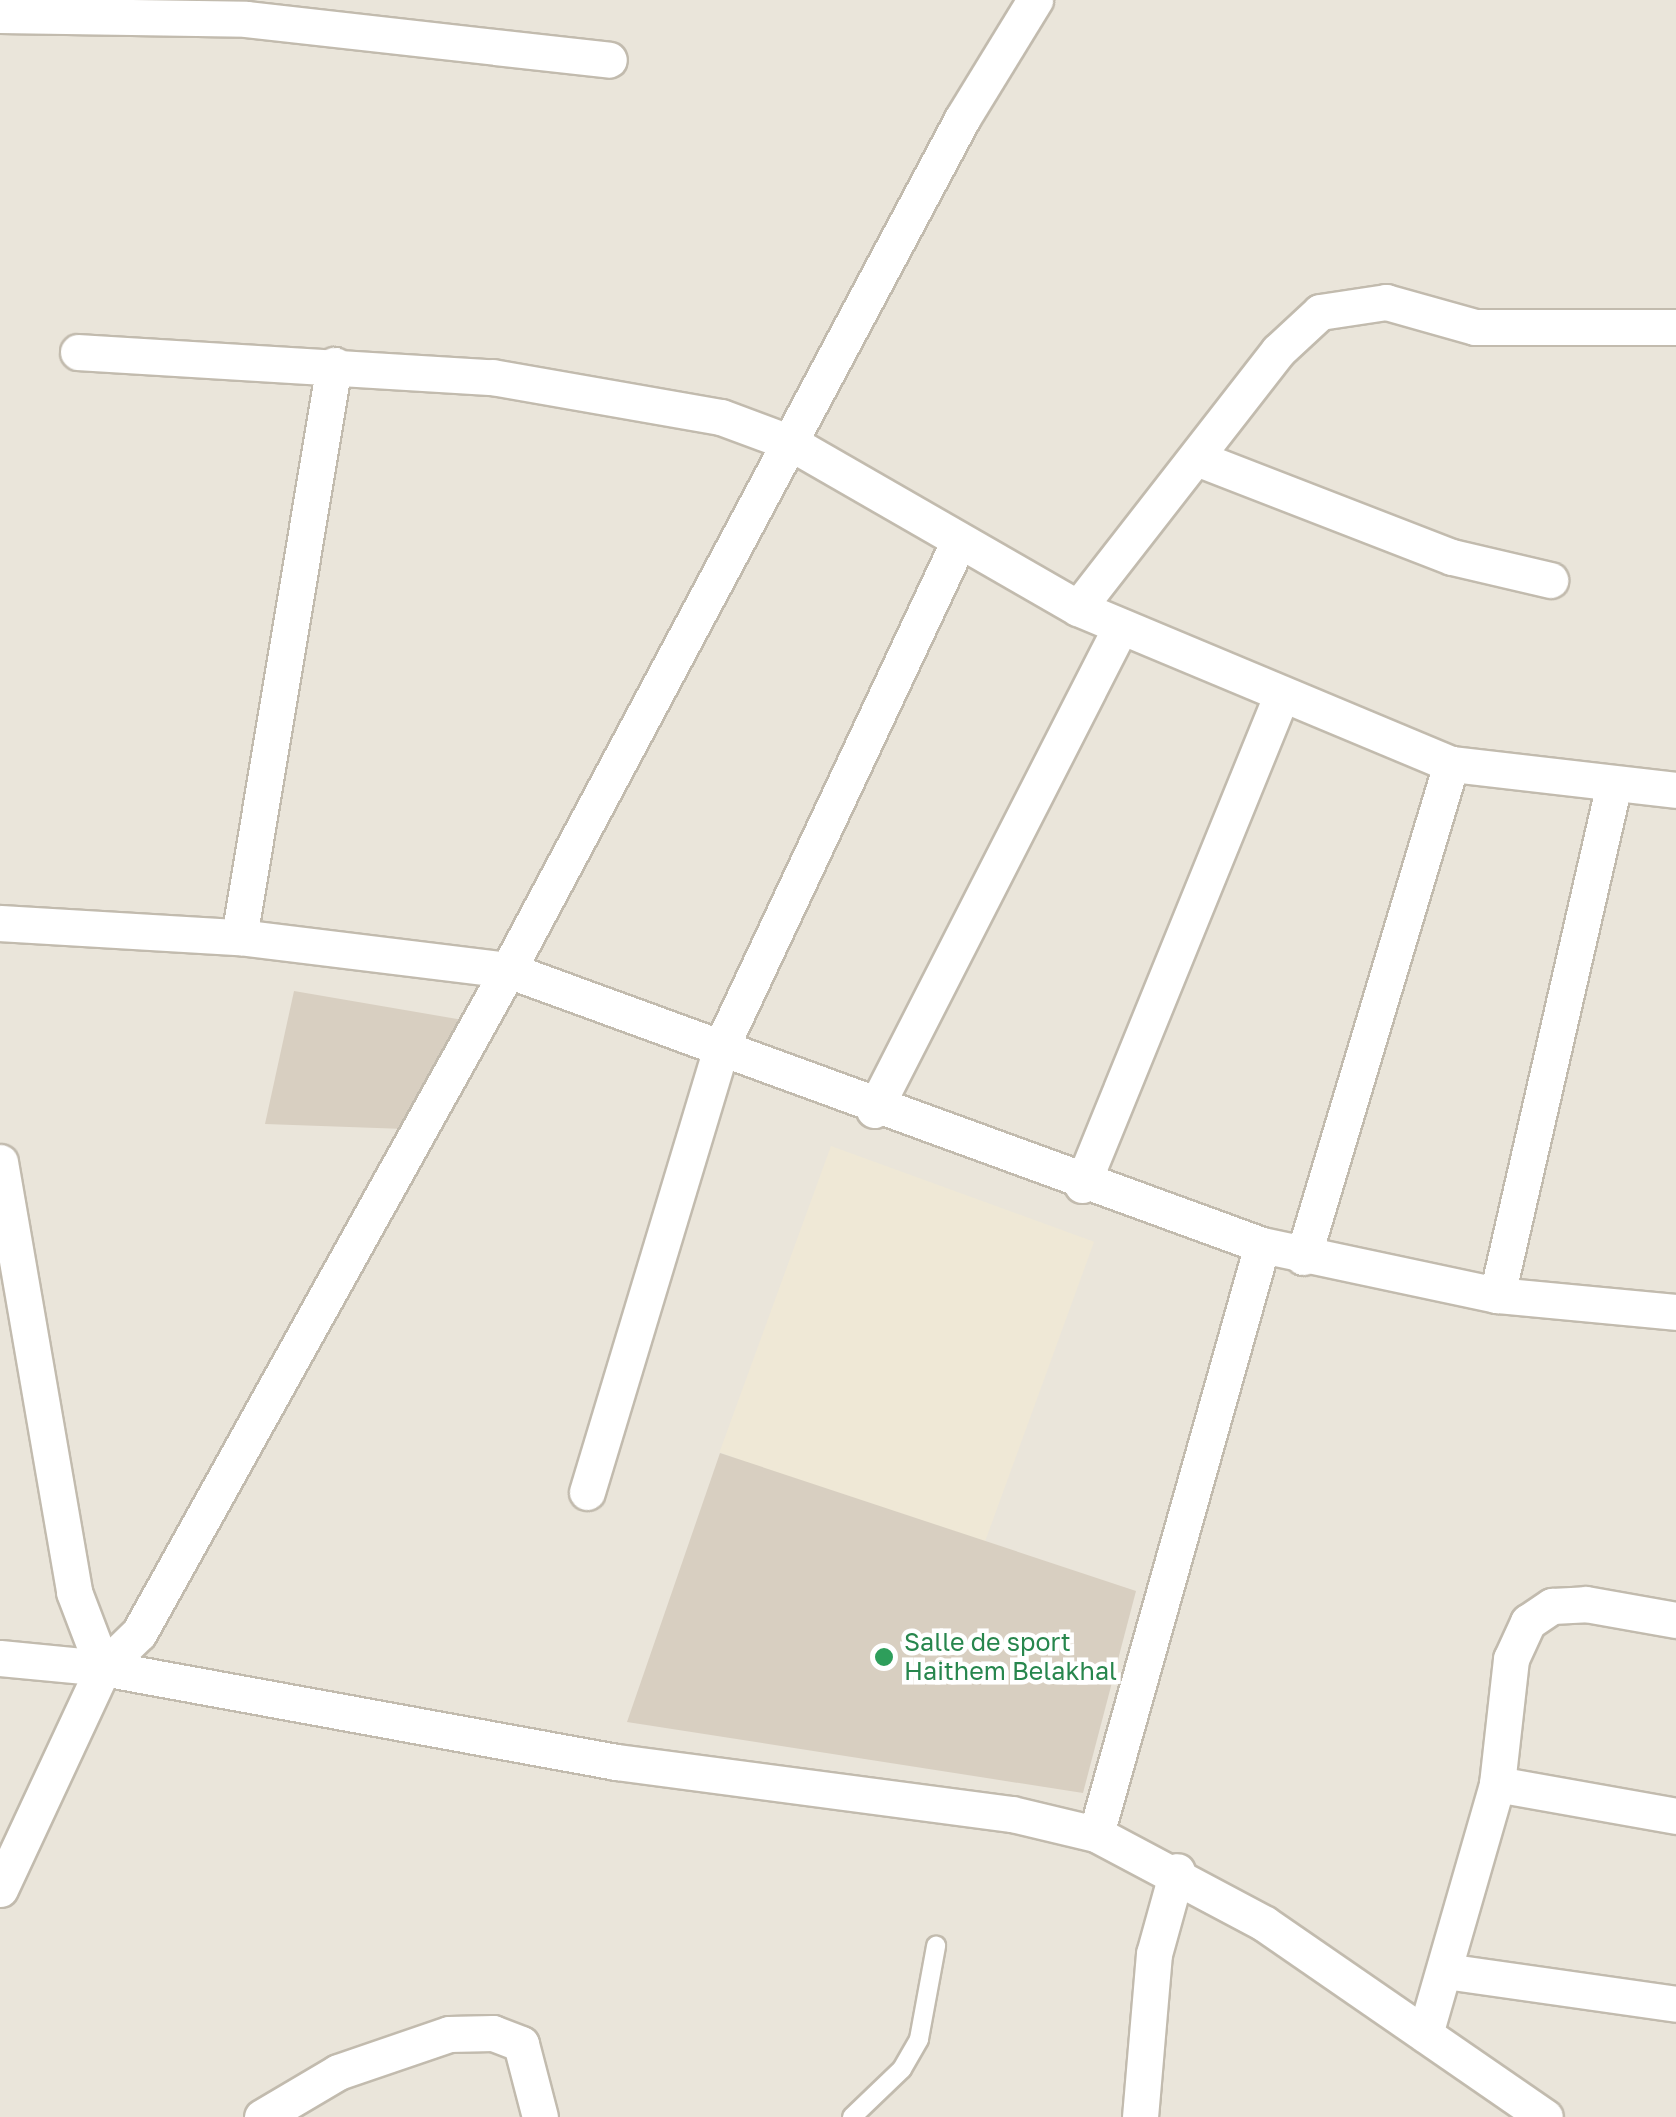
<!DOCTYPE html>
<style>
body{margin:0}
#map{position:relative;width:1676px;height:2117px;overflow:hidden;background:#f6f3ec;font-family:"Golos Text",sans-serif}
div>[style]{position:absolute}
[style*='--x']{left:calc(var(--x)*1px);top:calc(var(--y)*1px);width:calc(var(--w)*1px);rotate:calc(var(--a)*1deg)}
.residential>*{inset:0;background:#eae5da;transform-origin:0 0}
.education>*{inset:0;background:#efe8d6;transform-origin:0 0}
.building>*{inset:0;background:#d8cfc1}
.roads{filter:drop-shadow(2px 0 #c2bbae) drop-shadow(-2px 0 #c2bbae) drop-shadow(0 2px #c2bbae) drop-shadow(0 -2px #c2bbae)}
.service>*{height:18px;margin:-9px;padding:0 9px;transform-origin:9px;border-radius:9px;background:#fff}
.minor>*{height:35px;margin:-17.5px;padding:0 17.5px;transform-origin:17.5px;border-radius:17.5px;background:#fff}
.dots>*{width:28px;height:28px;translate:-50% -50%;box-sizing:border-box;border:5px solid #fff;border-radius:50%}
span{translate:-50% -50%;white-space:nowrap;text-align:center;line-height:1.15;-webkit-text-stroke:9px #fff;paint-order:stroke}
.leisure-label{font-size:25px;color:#27864d}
.left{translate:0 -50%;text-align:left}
</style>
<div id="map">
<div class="residential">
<i style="left:0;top:0;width:1676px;height:2117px"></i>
</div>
<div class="education">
<i style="left:831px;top:1146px;width:280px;height:326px;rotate:20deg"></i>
</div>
<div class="building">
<i style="clip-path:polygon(294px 991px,463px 1020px,405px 1129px,265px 1124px)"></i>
<i style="clip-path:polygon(720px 1453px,1136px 1591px,1083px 1793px,627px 1722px)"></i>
</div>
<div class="roads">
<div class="service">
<i style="--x:852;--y:2117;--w:69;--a:-43.8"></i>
<i style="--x:902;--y:2069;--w:34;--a:-60"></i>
<i style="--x:919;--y:2039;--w:95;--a:-79.6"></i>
</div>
<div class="minor">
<i style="--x:0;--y:15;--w:246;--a:0.9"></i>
<i style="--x:246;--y:19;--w:365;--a:6.4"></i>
<i style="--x:78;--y:352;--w:415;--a:3.5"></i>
<i style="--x:492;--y:377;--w:232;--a:9.9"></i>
<i style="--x:721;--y:417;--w:75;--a:20.4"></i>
<i style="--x:791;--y:443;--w:331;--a:29.9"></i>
<i style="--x:1078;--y:608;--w:404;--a:22.7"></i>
<i style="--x:1451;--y:764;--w:226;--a:6.6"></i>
<i style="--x:1199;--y:459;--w:271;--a:21.2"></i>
<i style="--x:1452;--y:557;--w:101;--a:13.2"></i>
<i style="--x:1078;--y:608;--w:326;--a:-52.1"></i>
<i style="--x:1278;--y:351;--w:57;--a:-42.9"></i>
<i style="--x:1320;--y:312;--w:67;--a:-8.6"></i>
<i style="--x:1386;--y:302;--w:92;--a:15.7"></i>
<i style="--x:1475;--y:327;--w:201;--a:0"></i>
<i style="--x:0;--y:923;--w:239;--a:3.4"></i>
<i style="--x:239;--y:937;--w:271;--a:7"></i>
<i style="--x:508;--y:970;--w:803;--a:20.04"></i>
<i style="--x:1262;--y:1245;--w:240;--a:12"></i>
<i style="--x:1497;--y:1295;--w:180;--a:5.4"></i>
<i style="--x:239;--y:937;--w:580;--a:-80.57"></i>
<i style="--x:874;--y:1110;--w:543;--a:-62.96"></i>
<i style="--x:0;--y:1162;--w:436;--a:80.2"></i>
<i style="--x:74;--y:1592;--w:81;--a:69.1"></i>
<i style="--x:1082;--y:1185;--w:530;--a:-67.84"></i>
<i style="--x:1303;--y:1257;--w:515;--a:-73.29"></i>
<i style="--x:1497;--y:1295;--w:520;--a:-77.11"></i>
<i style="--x:587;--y:1492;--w:465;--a:-73.2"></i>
<i style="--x:721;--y:1047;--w:555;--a:-64.82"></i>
<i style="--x:0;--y:1658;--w:103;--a:5.5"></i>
<i style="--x:103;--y:1668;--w:522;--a:10.38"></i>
<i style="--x:616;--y:1762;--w:399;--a:7.5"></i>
<i style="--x:1012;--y:1814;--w:86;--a:13.4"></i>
<i style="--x:1096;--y:1834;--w:191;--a:28"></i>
<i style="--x:1265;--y:1924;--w:340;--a:34.6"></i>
<i style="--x:1497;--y:1784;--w:182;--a:10.1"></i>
<i style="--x:1096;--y:1834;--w:612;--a:-74.26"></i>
<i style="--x:0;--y:1889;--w:244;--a:-65"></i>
<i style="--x:103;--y:1668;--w:50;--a:-44.2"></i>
<i style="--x:139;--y:1633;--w:759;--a:-60.9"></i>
<i style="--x:508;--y:970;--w:965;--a:-61.92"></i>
<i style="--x:962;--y:119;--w:140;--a:-58.5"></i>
<i style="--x:1445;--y:1971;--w:233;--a:8.1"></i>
<i style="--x:1425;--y:2034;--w:260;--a:-73.9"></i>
<i style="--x:1497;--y:1784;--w:126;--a:-83.6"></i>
<i style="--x:1511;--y:1659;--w:41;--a:-65.3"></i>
<i style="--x:1528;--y:1622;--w:29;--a:-34"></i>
<i style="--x:1552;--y:1606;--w:34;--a:-3"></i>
<i style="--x:1586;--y:1604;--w:91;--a:10.1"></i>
<i style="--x:262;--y:2117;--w:88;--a:-30.6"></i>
<i style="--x:338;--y:2072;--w:117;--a:-18.9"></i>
<i style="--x:449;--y:2034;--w:44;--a:-1.3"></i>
<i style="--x:493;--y:2033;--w:30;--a:21"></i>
<i style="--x:521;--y:2044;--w:75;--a:75.4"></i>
<i style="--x:1140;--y:2117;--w:164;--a:-85.1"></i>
<i style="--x:1154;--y:1954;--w:86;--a:-74.5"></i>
</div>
</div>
<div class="dots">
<i style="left:884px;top:1657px;background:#2e9e5b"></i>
</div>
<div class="leisure-label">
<span class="left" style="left:904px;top:1657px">Salle de sport<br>Haithem Belakhal</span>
</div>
</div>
